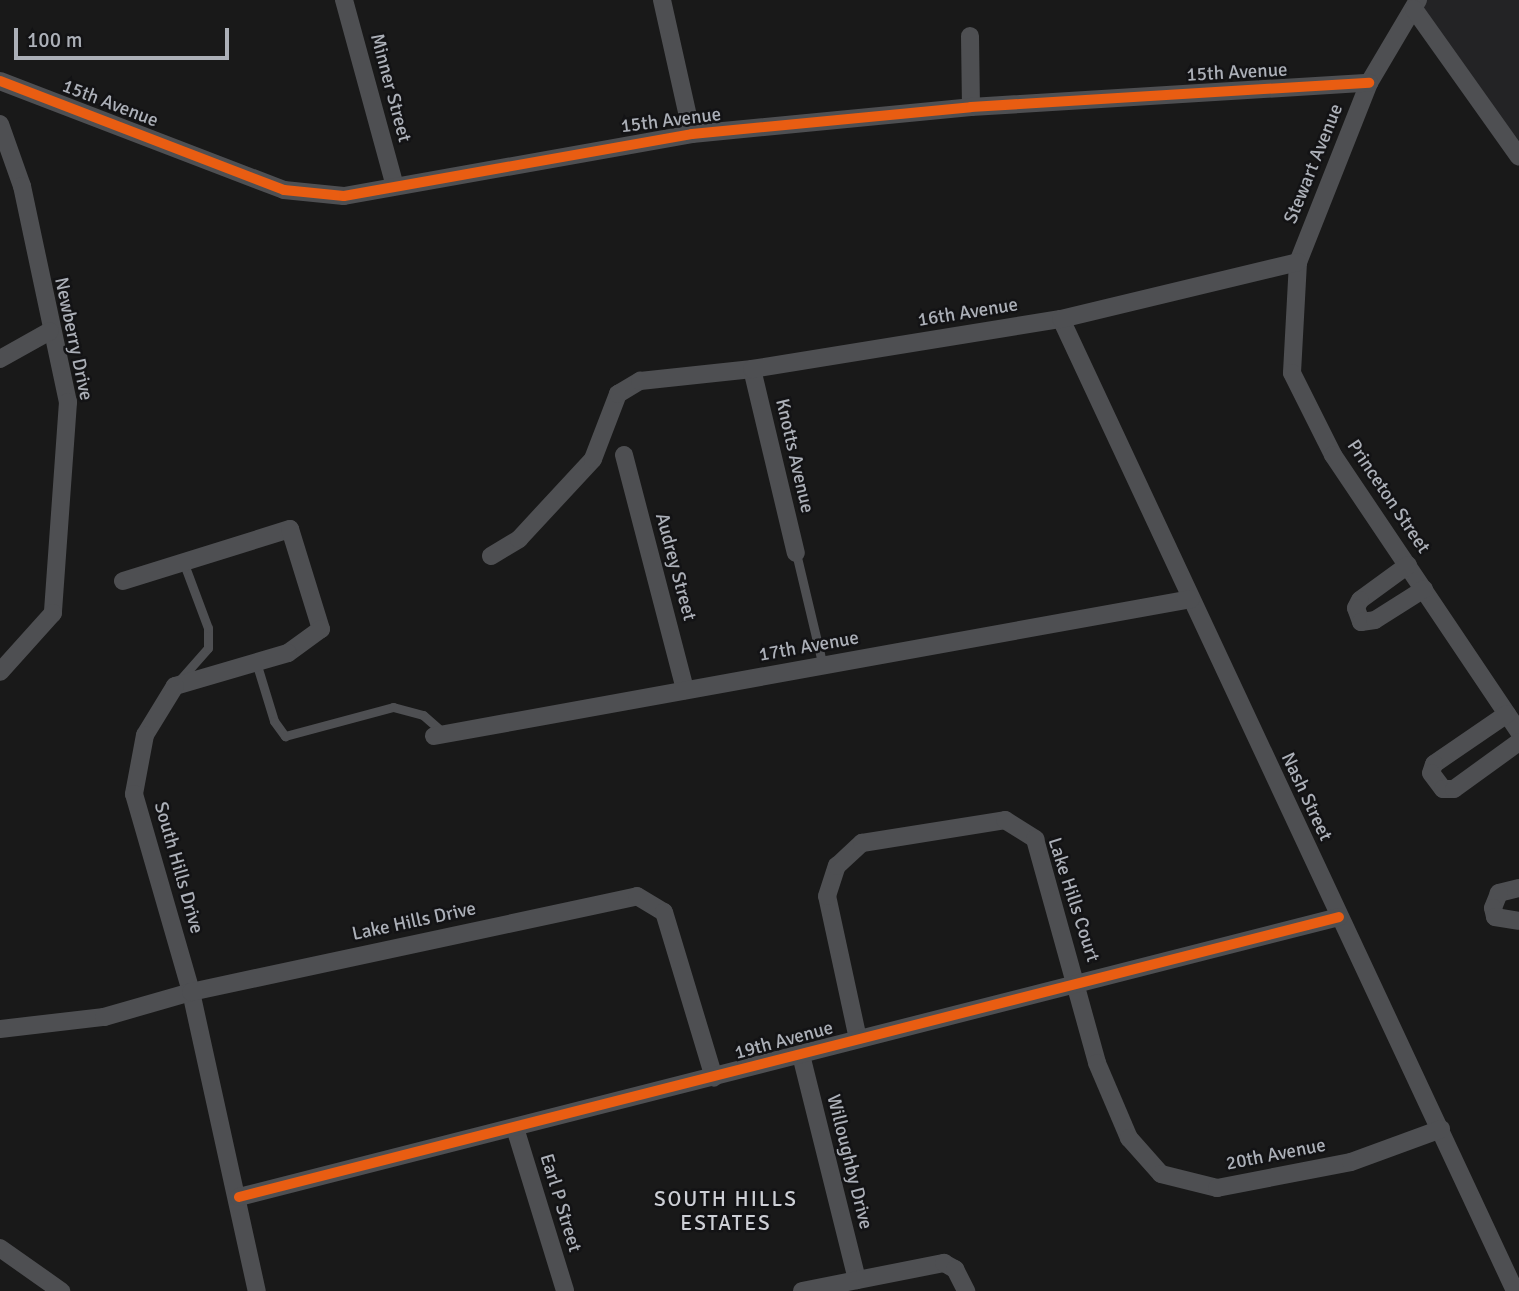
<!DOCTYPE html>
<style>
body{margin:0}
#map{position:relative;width:1519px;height:1291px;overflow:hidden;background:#191919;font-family:Signika,sans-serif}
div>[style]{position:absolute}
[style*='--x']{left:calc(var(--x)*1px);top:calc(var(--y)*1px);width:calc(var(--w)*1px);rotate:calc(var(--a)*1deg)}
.built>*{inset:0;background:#232325}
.lane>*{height:9px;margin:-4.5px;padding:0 4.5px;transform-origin:4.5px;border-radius:4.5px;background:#4e4f52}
.street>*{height:18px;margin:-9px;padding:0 9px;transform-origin:9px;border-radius:9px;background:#4e4f52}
.cycleway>*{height:10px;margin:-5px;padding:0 5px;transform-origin:5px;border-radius:5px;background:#e95d12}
span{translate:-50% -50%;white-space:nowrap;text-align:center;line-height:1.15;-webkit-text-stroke:5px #131315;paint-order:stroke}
.street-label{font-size:19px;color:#acb0b8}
.neighbourhood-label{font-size:21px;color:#cdcfd5;letter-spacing:2px}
.scale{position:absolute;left:14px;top:28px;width:215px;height:32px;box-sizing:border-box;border:4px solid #acb0b8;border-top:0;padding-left:9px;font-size:21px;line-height:24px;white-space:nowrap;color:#acb0b8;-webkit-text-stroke:5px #131315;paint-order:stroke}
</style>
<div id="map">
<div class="built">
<i style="clip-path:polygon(1418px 0,1519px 0,1519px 157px)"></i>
</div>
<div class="lane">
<i style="--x:796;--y:553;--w:116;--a:76.6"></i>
<i style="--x:256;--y:662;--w:62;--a:73"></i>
<i style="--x:274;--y:721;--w:19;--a:54"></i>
<i style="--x:285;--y:736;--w:112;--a:-15"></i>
<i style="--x:393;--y:707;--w:31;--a:15"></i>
<i style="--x:423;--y:715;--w:29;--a:41"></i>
<i style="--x:178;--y:682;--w:45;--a:-48.6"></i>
<i style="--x:208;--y:648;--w:20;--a:-90"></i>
<i style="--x:208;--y:628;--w:72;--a:-110.5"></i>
</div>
<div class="street">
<i style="--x:344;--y:0;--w:193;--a:74.7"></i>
<i style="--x:662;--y:0;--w:137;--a:77.4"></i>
<i style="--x:1418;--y:0;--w:96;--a:120.6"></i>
<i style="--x:1369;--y:83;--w:193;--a:111.6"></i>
<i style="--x:1298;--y:262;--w:111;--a:93.1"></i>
<i style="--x:1292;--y:373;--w:92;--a:63.4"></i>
<i style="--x:1333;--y:455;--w:334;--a:56.1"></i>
<i style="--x:1414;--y:9;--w:181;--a:54.6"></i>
<i style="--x:970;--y:36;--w:71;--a:89.2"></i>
<i style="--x:0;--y:81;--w:304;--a:21"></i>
<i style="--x:284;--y:190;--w:60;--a:5.7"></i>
<i style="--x:344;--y:196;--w:353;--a:-10.1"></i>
<i style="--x:692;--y:134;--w:280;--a:-5.5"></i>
<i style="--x:971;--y:107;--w:399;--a:-3.5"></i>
<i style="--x:0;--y:124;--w:66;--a:70.5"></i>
<i style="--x:22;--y:186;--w:221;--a:78"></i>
<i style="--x:68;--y:402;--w:212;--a:94.1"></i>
<i style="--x:53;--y:613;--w:79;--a:131.9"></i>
<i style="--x:1061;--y:319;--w:1073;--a:64.96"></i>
<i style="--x:0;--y:359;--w:57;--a:-29.2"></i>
<i style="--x:752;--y:369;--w:189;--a:76.6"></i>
<i style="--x:624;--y:455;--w:243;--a:75.4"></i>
<i style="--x:491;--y:556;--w:33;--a:-31"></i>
<i style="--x:519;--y:539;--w:109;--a:-47.2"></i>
<i style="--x:593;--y:459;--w:70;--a:-69"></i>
<i style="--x:618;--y:394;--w:26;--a:-31"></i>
<i style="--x:640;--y:381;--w:113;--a:-6.1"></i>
<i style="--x:752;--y:369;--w:313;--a:-9.2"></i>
<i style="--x:1061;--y:319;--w:244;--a:-13.5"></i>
<i style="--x:1408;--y:565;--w:59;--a:143.9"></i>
<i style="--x:1360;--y:600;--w:9;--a:117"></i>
<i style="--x:1356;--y:608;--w:15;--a:70"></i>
<i style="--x:1361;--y:622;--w:14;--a:-8"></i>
<i style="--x:1375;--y:620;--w:58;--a:-32.3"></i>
<i style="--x:123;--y:581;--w:175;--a:-17.3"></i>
<i style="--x:290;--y:529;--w:105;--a:72.8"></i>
<i style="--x:321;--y:629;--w:41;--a:144"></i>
<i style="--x:288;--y:653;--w:118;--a:163.7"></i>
<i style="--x:175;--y:686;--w:57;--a:121.5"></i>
<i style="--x:145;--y:735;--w:60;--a:100.6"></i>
<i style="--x:134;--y:794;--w:206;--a:73.9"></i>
<i style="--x:191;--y:992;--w:306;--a:77.6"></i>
<i style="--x:1507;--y:714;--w:88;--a:145.6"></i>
<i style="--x:1434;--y:764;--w:9;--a:108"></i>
<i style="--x:1431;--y:773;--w:20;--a:53"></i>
<i style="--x:1443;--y:789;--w:11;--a:0"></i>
<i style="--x:1454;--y:789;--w:80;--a:-35.9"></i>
<i style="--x:434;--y:736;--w:769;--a:-10.26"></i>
<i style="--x:1519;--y:888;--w:21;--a:166"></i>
<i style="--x:1499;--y:893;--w:16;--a:112"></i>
<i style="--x:1493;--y:908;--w:9;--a:77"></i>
<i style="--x:1495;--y:917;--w:24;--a:9"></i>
<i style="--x:0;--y:1029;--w:105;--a:-6.6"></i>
<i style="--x:104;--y:1017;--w:91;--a:-16"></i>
<i style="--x:191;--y:992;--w:456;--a:-12.1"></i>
<i style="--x:637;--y:896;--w:31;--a:31"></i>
<i style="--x:664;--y:912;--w:173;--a:73.2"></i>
<i style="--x:858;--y:1039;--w:146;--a:-102.2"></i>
<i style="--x:827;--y:896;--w:32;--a:-72"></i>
<i style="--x:837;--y:866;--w:34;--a:-43"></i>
<i style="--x:862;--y:843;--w:145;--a:-9.1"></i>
<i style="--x:1005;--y:820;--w:36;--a:32"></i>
<i style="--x:1035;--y:839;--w:232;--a:74.5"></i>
<i style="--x:1097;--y:1063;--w:82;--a:66.9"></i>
<i style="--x:1129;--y:1138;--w:48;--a:48.4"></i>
<i style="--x:1161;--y:1174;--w:58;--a:14"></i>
<i style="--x:1217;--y:1188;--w:136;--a:-11"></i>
<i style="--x:1351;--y:1162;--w:96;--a:-20.1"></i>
<i style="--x:801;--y:1055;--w:232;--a:76"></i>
<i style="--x:515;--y:1128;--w:170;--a:72.9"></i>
<i style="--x:239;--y:1197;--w:1135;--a:-14.28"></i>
<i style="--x:0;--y:1248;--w:75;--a:35.2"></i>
<i style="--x:802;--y:1291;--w:145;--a:-11.2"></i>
<i style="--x:944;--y:1263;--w:13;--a:29"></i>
<i style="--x:955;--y:1269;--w:25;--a:63"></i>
</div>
<div class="cycleway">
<i style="--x:0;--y:81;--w:304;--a:21"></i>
<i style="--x:284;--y:190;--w:60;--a:5.7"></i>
<i style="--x:344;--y:196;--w:353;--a:-10.1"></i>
<i style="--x:692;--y:134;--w:280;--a:-5.5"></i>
<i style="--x:971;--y:107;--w:399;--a:-3.5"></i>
<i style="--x:239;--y:1197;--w:1135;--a:-14.28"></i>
</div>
<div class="street-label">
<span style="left:1237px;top:73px;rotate:-3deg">15th Avenue</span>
<span style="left:390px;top:88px;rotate:75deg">Minner Street</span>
<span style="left:110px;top:104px;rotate:21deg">15th Avenue</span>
<span style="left:671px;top:121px;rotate:-7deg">15th Avenue</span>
<span style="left:1314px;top:164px;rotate:-68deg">Stewart Avenue</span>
<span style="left:968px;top:313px;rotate:-9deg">16th Avenue</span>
<span style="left:73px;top:339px;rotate:78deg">Newberry Drive</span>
<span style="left:794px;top:456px;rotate:77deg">Knotts Avenue</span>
<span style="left:1388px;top:497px;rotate:56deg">Princeton Street</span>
<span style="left:675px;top:567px;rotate:75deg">Audrey Street</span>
<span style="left:809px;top:647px;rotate:-10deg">17th Avenue</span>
<span style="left:1306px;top:797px;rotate:65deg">Nash Street</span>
<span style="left:178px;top:868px;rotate:74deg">South Hills Drive</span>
<span style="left:1073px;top:900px;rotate:72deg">Lake Hills Court</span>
<span style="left:414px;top:922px;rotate:-12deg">Lake Hills Drive</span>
<span style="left:784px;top:1041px;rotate:-15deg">19th Avenue</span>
<span style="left:1276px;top:1155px;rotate:-11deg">20th Avenue</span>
<span style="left:849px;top:1162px;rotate:76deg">Willoughby Drive</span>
<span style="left:560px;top:1203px;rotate:73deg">Earl P Street</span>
</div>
<div class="neighbourhood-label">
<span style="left:726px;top:1211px">SOUTH HILLS<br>ESTATES</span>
</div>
<div class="scale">100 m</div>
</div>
